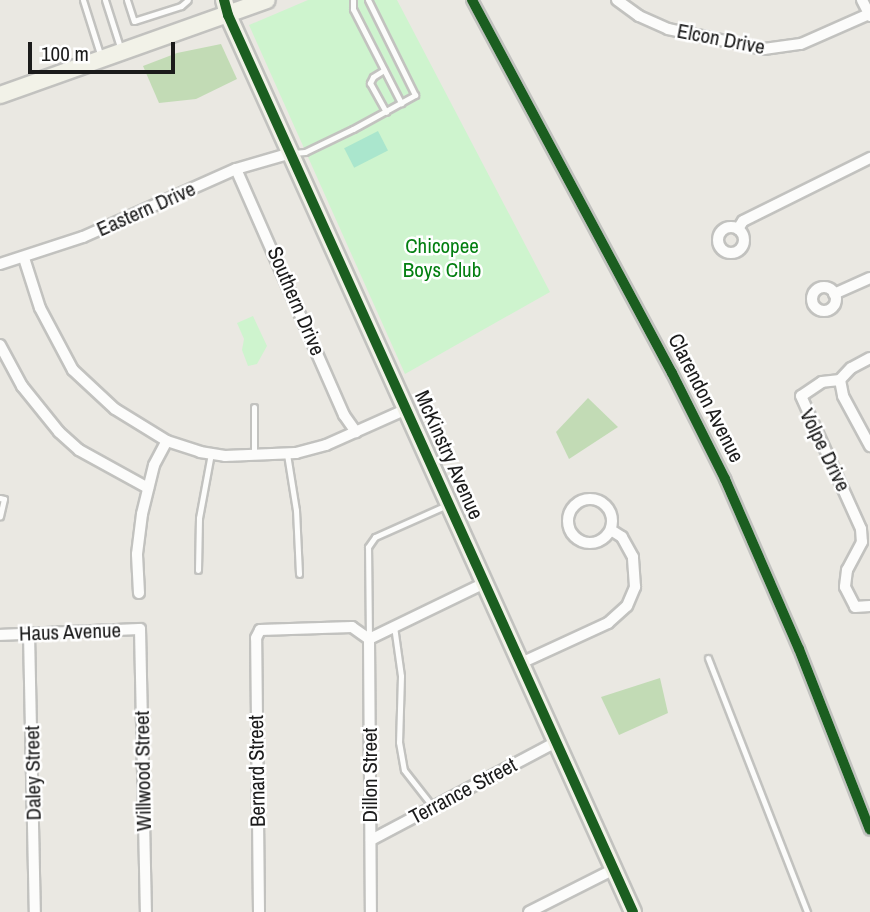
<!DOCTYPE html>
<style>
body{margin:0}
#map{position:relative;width:870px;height:912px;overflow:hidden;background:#eae8e2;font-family:"Archivo Narrow",sans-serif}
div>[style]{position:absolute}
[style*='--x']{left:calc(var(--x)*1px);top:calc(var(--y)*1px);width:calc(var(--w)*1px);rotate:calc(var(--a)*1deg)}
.forest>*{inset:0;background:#c2dbb5}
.park>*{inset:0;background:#cef4ce}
.pitch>*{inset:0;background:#aae6cd;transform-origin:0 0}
.roads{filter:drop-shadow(2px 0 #c2c2bf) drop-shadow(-2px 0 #c2c2bf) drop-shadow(0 2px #c2c2bf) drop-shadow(0 -2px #c2c2bf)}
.lane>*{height:5px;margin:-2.5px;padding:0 2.5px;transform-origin:2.5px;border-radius:2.5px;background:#fcfcfb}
.street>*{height:10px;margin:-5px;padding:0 5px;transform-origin:5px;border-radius:5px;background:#fcfcfb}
.street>.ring{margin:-5px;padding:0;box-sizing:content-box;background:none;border:10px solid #fcfcfb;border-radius:50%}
.secondary>*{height:16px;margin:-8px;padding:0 8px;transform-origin:8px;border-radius:8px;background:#f2f2e8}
.cycleway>*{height:10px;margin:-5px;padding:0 5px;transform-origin:5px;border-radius:5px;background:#1b5e20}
span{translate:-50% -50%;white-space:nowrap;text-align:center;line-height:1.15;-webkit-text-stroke:5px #fff;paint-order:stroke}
.street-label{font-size:21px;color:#1b1b1b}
.park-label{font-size:21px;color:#037f10}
.scale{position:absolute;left:28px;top:42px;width:147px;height:32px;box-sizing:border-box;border:4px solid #1b1b1b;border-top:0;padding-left:9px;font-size:21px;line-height:24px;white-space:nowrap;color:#1b1b1b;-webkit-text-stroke:5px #fff;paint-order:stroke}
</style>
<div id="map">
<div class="forest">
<i style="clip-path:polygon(221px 44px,237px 79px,196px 99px,159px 103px,143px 66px,177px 53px)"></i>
<i style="clip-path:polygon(588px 398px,618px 427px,569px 459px,556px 432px)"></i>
<i style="clip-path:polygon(660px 678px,668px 713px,619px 735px,601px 697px)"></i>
</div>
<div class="park">
<i style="clip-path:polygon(308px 0,397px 0,550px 292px,405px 374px,249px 25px)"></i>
<i style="clip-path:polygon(253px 316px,267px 346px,257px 364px,248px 366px,242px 350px,244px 339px,237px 323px)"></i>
</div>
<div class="pitch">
<i style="left:378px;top:131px;width:22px;height:38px;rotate:63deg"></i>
</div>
<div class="roads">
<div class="lane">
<i style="--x:83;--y:0;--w:60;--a:72.5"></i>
<i style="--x:105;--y:0;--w:52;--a:72.3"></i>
<i style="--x:127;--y:0;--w:22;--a:72"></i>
<i style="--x:134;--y:21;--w:49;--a:-17.7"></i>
<i style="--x:181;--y:6;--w:9;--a:-41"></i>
<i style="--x:353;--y:0;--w:9;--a:90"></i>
<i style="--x:353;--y:9;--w:106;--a:62.9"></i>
<i style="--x:384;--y:70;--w:13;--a:148"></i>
<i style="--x:373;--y:77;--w:7;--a:117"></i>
<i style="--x:370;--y:83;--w:33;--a:61"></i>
<i style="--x:293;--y:153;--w:12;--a:-5"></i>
<i style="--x:305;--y:152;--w:53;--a:-25.6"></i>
<i style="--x:353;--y:129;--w:71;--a:-28.7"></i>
<i style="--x:415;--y:95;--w:106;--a:-116.3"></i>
<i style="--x:287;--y:454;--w:57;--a:80.9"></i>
<i style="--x:296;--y:510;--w:64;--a:87.3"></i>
<i style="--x:254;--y:456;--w:49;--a:-90"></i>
<i style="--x:0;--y:498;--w:4;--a:14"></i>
<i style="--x:4;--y:499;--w:18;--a:103"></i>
<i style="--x:198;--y:570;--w:52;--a:-88.9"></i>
<i style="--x:199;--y:518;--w:66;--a:-79.5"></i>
<i style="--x:394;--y:626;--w:50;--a:82"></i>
<i style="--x:401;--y:676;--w:66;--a:91.7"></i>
<i style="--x:399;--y:742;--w:28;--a:80"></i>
<i style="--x:404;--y:770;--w:47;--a:51.9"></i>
<i style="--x:369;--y:639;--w:92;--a:-90.6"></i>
<i style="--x:368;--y:547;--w:12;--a:-55"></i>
<i style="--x:375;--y:537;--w:79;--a:-24"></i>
<i style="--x:708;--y:658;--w:273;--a:68.7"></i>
</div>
<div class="street">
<i style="--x:472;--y:0;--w:423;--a:61.8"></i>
<i style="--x:672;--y:373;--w:119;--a:63.4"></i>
<i style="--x:725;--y:479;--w:185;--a:66.5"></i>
<i style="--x:799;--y:649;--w:194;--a:68.6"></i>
<i style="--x:617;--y:0;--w:27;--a:36"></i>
<i style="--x:639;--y:16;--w:32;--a:24"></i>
<i style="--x:668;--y:29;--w:98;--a:11.8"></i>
<i style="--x:764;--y:49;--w:37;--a:-8"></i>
<i style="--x:801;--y:44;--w:74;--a:-23.8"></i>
<i style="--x:862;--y:0;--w:18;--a:63"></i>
<i style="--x:236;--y:169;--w:269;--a:66.3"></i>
<i style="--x:344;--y:415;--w:21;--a:55"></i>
<i class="ring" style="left:718px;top:227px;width:16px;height:16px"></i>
<i style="--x:738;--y:229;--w:9;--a:-58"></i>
<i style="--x:743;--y:221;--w:142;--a:-26.4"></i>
<i style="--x:24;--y:258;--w:52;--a:72.3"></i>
<i style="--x:40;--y:308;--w:70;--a:62"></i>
<i style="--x:73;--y:370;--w:57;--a:42.9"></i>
<i style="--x:115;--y:409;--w:61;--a:31.6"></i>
<i style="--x:167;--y:441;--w:35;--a:18"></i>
<i style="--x:200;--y:452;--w:25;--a:9"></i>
<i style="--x:225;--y:456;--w:71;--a:-2.4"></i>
<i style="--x:296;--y:453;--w:31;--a:-15"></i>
<i style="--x:326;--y:445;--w:89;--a:-24"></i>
<i style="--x:0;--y:264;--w:87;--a:-18"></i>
<i style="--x:83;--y:237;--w:167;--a:-24"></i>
<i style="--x:236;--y:169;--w:57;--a:-16.2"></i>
<i class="ring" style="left:812px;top:287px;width:14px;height:14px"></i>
<i style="--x:834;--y:294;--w:39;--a:-24"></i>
<i style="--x:0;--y:345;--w:47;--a:61.8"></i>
<i style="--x:22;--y:386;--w:59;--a:51.2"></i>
<i style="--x:59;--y:432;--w:27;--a:42"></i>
<i style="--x:79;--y:450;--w:79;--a:28.8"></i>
<i style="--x:870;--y:358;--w:21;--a:152"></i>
<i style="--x:851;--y:368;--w:16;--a:133"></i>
<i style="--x:840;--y:380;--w:18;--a:174"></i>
<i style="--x:822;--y:382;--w:25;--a:146"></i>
<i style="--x:801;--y:396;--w:146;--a:65.7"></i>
<i style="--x:861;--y:529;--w:13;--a:86"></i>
<i style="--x:862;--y:542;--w:32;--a:118"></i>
<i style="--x:847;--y:570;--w:17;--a:97"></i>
<i style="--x:845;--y:587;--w:22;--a:63"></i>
<i style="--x:855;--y:607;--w:15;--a:-4"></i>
<i style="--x:840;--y:380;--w:16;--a:79"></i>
<i style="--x:843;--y:396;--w:57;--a:61.6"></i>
<i class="ring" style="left:568px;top:499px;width:34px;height:34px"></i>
<i style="--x:139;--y:593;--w:39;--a:-93"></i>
<i style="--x:137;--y:554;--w:40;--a:-82.9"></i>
<i style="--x:142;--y:514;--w:50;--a:-76.2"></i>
<i style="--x:154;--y:465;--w:27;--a:-62"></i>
<i style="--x:29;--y:634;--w:278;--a:88.8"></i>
<i style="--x:0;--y:635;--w:140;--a:-2.5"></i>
<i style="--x:140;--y:629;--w:283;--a:88.8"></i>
<i style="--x:369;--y:639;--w:273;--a:89.6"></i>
<i style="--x:521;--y:663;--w:96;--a:-24.7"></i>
<i style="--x:608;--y:623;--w:25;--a:-42"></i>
<i style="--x:627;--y:606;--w:21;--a:-67"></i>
<i style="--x:635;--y:587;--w:30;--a:-94"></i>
<i style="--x:633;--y:557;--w:23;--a:-119"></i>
<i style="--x:622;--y:537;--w:13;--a:-148"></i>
<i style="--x:371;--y:840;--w:209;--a:-27.9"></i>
<i style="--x:259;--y:912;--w:274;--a:-90.6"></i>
<i style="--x:256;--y:638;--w:9;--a:-63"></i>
<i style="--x:260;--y:630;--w:92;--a:-1.9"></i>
<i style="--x:352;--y:627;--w:21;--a:35"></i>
<i style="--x:369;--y:639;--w:129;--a:-25.8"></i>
<i style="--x:529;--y:912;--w:95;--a:-26.8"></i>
</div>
<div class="secondary">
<i style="--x:224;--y:0;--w:16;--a:75"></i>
<i style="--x:228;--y:15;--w:984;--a:65.7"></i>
<i style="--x:0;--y:95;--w:283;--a:-19.6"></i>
</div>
</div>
<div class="cycleway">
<i style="--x:224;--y:0;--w:16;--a:75"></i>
<i style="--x:228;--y:15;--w:984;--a:65.7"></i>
<i style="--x:472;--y:0;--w:423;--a:61.8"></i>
<i style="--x:672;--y:373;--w:119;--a:63.4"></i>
<i style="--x:725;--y:479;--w:185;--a:66.5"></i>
<i style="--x:799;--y:649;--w:194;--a:68.6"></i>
</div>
<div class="street-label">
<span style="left:721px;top:39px;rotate:11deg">Elcon Drive</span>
<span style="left:146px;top:209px;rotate:-24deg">Eastern Drive</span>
<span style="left:296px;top:301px;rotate:67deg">Southern Drive</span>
<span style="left:706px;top:398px;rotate:63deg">Clarendon Avenue</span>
<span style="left:825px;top:450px;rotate:64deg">Volpe Drive</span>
<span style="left:449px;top:455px;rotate:66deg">McKinstry Avenue</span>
<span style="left:70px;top:632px;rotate:-2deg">Haus Avenue</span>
<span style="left:143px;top:771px;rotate:-91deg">Willwood Street</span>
<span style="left:257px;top:771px;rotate:-91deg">Bernard Street</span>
<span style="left:33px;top:773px;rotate:-91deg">Daley Street</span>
<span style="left:370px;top:775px;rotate:-90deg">Dillon Street</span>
<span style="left:463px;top:791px;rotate:-28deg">Terrance Street</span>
</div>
<div class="park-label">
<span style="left:442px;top:258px">Chicopee<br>Boys Club</span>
</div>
<div class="scale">100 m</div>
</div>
